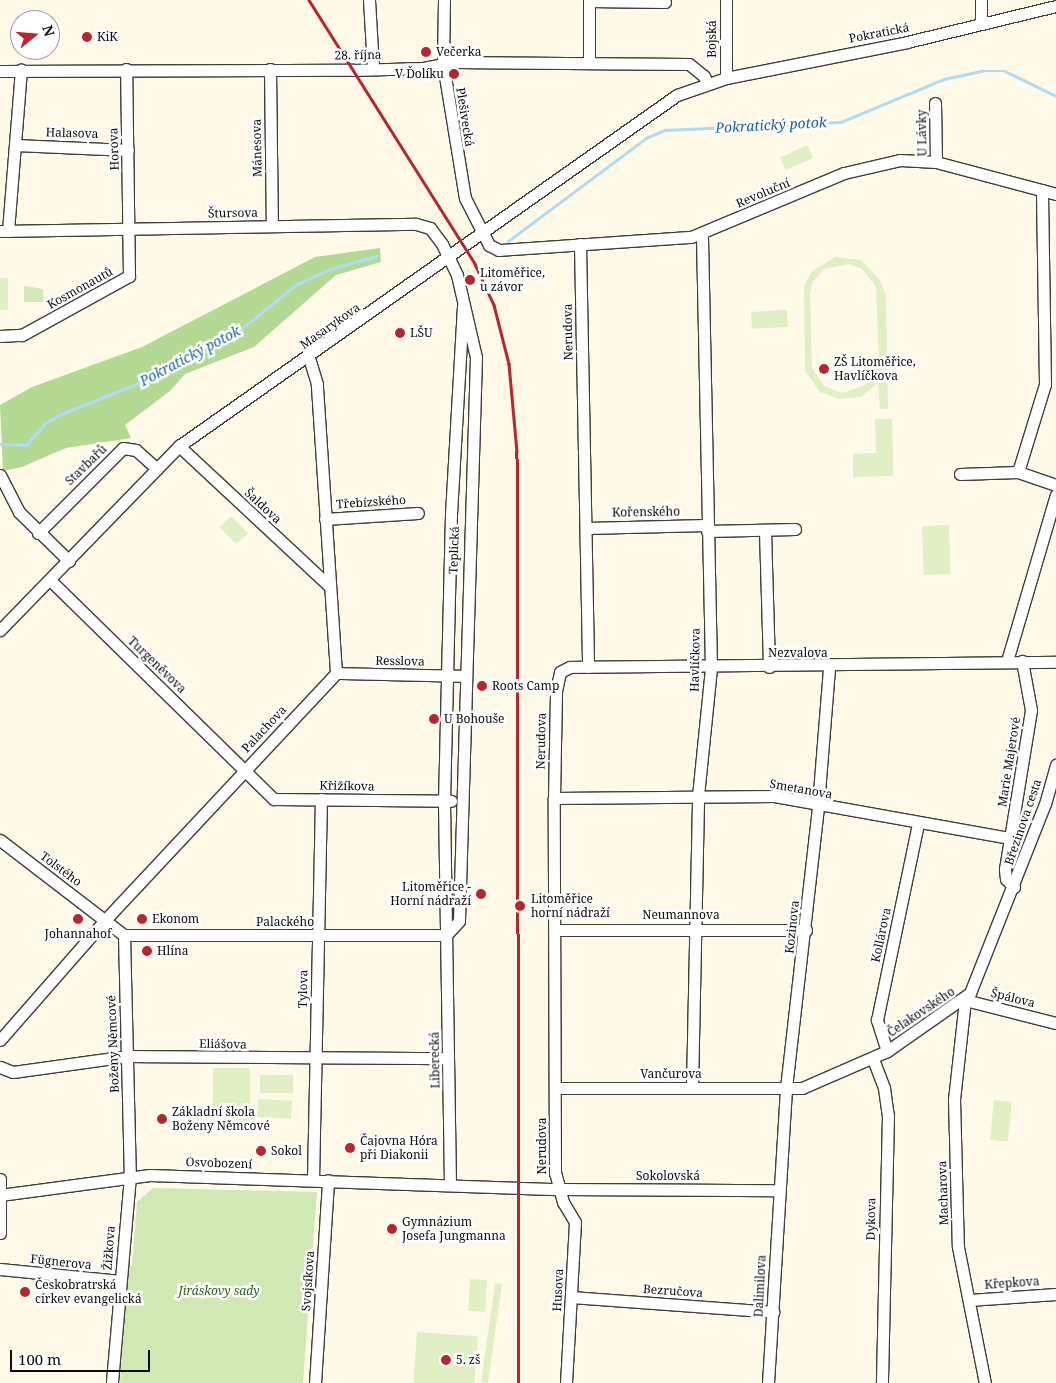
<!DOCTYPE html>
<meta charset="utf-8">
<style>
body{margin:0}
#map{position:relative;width:1056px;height:1383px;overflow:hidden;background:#fffae8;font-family:"Noto Serif",serif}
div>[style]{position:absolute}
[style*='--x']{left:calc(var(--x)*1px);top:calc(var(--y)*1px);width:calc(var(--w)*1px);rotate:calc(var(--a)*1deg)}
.green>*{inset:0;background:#d0e8b3}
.forest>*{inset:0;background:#b3d993}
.pitch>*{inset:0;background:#e1efc5;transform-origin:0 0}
.stream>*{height:2.5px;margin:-1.25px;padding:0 1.25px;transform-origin:1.25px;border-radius:1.25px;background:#aedcf6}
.roads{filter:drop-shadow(1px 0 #3e3e3e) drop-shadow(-1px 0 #3e3e3e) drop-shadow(0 1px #3e3e3e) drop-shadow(0 -1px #3e3e3e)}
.minor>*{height:11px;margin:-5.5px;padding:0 5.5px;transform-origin:5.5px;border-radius:5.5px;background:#fff}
.rail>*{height:2.5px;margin:-1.25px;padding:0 1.25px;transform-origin:1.25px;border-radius:1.25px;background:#ba242e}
.dots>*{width:14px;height:14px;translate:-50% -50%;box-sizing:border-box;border:2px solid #fff;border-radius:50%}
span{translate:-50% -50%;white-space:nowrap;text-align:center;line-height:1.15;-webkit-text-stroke:5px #fff;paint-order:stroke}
.street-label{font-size:12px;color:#0b0b0b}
.poi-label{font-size:12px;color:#0b0b0b}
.left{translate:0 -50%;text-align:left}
.right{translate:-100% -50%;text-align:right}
.park-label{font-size:12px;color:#2c611c;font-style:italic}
.water-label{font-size:14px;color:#15639b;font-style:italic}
.north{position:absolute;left:10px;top:10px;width:50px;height:50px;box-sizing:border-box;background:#fff;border:1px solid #9d9d9d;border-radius:50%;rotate:73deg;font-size:14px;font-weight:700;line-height:20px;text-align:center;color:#0b0b0b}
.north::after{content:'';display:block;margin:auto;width:18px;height:22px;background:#ba242e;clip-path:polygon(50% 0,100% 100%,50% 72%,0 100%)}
.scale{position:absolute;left:10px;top:1350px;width:140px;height:22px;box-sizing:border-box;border:2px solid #0b0b0b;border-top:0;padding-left:6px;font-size:15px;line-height:18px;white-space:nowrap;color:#0b0b0b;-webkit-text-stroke:4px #fff;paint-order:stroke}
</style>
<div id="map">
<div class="green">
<i style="clip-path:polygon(24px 286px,43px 289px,43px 302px,24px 302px)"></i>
<i style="clip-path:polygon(153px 1188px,317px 1192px,303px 1383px,120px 1383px,127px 1265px,132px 1266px,137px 1202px)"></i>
</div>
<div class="forest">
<i style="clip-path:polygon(380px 248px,381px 262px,336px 275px,254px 347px,185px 374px,170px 391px,125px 425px,131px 438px,66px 448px,22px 467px,3px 471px,0 405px,32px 387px,142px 347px,315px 257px)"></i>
</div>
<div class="pitch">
<i style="left:807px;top:145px;width:14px;height:30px;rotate:65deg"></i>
<i style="clip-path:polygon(evenodd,835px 257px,861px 260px,880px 280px,886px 296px,888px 409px,880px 409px,878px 383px,861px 397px,839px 399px,820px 392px,805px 371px,804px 286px,812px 271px,835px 257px,849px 264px,862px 269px,876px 287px,879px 361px,867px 384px,843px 393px,824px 386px,812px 368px,810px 294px,812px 283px,824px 269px,849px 264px)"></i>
<i style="left:0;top:278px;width:8px;height:32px"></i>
<i style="left:787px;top:310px;width:17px;height:36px;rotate:87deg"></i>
<i style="clip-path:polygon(875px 419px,892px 419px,893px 453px,878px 453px,893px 453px,893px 476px,853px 477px,853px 454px,876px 453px)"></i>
<i style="left:231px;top:516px;width:24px;height:16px;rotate:45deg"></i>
<i style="left:949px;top:525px;width:49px;height:27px;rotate:88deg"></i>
<i style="left:213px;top:1068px;width:37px;height:60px"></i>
<i style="left:260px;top:1075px;width:33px;height:18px"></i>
<i style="left:258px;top:1099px;width:34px;height:18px;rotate:3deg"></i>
<i style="left:994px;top:1100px;width:18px;height:40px;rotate:6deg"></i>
<i style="left:470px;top:1279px;width:17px;height:32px;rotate:3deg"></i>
<i style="left:495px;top:1283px;width:7px;height:100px;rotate:8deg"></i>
<i style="left:417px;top:1332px;width:61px;height:51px;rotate:4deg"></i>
</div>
<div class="stream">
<i style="--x:508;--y:241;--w:172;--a:-36.7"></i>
<i style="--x:646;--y:138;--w:21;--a:-23"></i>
<i style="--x:665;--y:130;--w:176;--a:-2.6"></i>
<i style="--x:841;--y:122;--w:112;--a:-22.7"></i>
<i style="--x:944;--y:79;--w:40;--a:-12"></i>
<i style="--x:983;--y:71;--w:22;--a:0"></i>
<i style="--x:1005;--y:71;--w:57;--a:26.1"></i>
<i style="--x:0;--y:444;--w:26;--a:2"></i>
<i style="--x:26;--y:445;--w:29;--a:-49"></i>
<i style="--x:45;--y:423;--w:18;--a:-29"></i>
<i style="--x:61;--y:414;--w:92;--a:-21.6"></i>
<i style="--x:147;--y:380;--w:37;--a:-35"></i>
<i style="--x:177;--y:359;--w:69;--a:-24.7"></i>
<i style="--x:240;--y:330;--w:73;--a:-38.9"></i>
<i style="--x:297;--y:284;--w:36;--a:-24"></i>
<i style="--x:330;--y:269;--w:49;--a:-15.5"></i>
</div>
<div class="roads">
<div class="minor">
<i style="--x:369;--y:0;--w:68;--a:86.6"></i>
<i style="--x:444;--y:0;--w:64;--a:90.9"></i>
<i style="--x:443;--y:64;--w:136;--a:80.7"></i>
<i style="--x:465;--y:198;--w:53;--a:62.9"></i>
<i style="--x:489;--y:245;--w:11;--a:27"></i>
<i style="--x:499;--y:250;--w:192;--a:-3.9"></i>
<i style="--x:691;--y:237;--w:166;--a:-22.7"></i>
<i style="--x:844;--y:173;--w:57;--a:-13.1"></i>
<i style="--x:900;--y:160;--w:36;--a:3"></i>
<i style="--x:936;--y:162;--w:124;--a:14.9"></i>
<i style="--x:981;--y:0;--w:22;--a:90"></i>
<i style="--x:589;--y:63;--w:62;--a:-90"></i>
<i style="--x:589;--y:1;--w:76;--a:0.8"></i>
<i style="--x:270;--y:69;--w:157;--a:89.3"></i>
<i style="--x:0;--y:71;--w:354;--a:-0.2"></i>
<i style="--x:354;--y:70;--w:69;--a:-1.7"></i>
<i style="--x:423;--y:68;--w:32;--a:-11"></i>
<i style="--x:454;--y:62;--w:235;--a:0.5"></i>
<i style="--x:689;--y:64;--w:19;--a:39"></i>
<i style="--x:704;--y:76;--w:8;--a:67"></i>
<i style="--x:726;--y:78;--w:78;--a:-90"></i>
<i style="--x:935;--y:103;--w:59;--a:89"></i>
<i style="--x:15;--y:145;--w:113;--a:2.5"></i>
<i style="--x:0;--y:231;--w:416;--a:-1"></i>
<i style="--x:416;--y:224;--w:15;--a:16"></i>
<i style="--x:430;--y:228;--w:20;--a:53"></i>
<i style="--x:442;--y:244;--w:34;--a:64"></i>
<i style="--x:457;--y:275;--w:84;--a:77"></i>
<i style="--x:476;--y:357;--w:564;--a:91.73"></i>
<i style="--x:459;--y:921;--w:19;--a:133"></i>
<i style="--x:8;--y:231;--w:162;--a:-85.4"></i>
<i style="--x:580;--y:244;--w:423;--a:88.9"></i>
<i style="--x:0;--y:336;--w:22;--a:-3"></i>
<i style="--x:22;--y:335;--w:122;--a:-28.9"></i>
<i style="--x:129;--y:276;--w:207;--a:-90.8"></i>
<i style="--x:179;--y:446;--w:205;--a:43"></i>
<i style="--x:1018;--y:472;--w:92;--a:-72.9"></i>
<i style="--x:1045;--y:384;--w:194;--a:-90.9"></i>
<i style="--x:960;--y:474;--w:58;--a:-2"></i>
<i style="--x:1018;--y:472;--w:40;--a:18.9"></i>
<i style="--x:0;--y:475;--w:42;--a:62.8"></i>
<i style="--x:19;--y:512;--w:70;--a:44.4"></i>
<i style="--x:325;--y:519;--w:93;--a:-3.7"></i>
<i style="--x:586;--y:528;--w:121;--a:-1.4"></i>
<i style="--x:707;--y:531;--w:88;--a:-1.3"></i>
<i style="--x:765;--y:531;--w:136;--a:88.3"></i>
<i style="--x:38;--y:533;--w:120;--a:-45"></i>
<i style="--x:123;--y:448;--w:13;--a:9"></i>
<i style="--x:136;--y:450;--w:28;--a:42"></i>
<i style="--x:50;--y:580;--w:313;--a:44.4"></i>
<i style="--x:274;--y:799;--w:177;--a:0.6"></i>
<i style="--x:0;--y:630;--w:257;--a:-45.8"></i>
<i style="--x:179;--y:446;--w:609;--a:-35.18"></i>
<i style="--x:677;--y:95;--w:52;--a:-19.1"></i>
<i style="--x:726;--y:78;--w:185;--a:-11.2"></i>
<i style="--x:907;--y:42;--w:153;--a:-13.6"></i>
<i style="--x:1007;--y:661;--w:173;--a:-73.6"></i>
<i style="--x:336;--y:673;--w:128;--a:1.3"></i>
<i style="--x:554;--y:798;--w:220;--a:-0.5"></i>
<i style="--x:774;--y:796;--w:240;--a:10.1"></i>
<i style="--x:0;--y:840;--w:156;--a:37.5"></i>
<i style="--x:124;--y:935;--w:241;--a:88.6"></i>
<i style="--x:130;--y:1176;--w:208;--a:95"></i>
<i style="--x:1014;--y:887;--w:11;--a:-135"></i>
<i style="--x:1006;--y:879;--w:10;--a:-96"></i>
<i style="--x:1005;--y:869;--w:161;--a:-80.7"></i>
<i style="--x:1031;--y:710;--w:50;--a:-100.4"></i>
<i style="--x:557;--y:930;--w:249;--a:0"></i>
<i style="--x:124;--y:935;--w:322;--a:0"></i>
<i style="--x:965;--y:1000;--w:100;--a:96.3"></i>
<i style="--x:954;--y:1099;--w:148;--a:88.5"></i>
<i style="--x:958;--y:1247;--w:139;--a:78.8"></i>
<i style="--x:965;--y:1000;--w:94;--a:14.2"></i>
<i style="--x:0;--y:1040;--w:161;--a:-48.8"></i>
<i style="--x:106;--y:919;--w:337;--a:-46.9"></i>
<i style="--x:336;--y:673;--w:290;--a:-93.8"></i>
<i style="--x:317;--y:384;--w:28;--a:-107"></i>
<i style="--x:887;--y:1051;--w:33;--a:-108"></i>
<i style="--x:877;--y:1020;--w:200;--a:-78.2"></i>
<i style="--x:873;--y:1059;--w:31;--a:69"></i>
<i style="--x:884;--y:1088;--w:27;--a:82"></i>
<i style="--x:888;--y:1115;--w:268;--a:91.3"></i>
<i style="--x:0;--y:1067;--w:14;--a:21"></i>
<i style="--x:13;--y:1072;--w:116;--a:-7.9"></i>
<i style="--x:128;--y:1056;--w:320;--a:0.4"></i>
<i style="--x:556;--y:1088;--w:246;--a:0"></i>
<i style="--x:802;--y:1088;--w:93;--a:-23.5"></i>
<i style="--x:887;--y:1051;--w:101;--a:-34.9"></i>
<i style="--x:970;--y:993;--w:203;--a:-68.4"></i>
<i style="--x:1045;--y:804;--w:41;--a:-74.2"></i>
<i style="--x:692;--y:1088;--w:292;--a:-88.8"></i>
<i style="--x:698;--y:796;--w:130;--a:-84.2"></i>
<i style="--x:711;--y:667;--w:434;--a:-91.2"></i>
<i style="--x:0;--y:1179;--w:54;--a:90"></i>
<i style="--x:313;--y:1180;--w:381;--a:-88.8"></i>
<i style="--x:450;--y:1184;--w:383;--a:-90.9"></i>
<i style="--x:444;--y:801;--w:287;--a:-88.6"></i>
<i style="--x:451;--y:514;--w:208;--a:-86.7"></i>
<i style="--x:0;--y:1195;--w:151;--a:-7.6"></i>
<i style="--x:150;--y:1175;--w:408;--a:2"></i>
<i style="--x:558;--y:1189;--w:221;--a:0.3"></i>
<i style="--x:0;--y:1269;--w:121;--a:5.7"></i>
<i style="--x:571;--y:1297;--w:203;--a:4.2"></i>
<i style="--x:969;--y:1300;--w:87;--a:-3.9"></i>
<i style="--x:315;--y:1383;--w:203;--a:-86.3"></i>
<i style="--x:566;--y:1383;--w:161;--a:-86.8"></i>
<i style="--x:575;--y:1222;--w:23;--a:-121"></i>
<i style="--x:563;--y:1202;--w:30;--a:-105"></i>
<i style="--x:555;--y:1173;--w:375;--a:-90.2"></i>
<i style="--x:554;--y:798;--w:107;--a:-88.9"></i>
<i style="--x:556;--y:691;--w:19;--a:-78"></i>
<i style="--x:560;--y:672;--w:11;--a:-27"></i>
<i style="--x:570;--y:667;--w:486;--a:-0.6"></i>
<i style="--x:768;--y:1383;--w:296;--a:-86.5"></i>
<i style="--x:786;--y:1088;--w:285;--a:-83.5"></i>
<i style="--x:818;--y:805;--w:138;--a:-85.4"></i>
</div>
</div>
<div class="rail">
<i style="--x:309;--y:0;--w:312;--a:57.8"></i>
<i style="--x:475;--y:264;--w:45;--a:65.1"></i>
<i style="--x:494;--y:305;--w:61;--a:75.7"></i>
<i style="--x:509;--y:364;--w:88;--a:84.8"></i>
<i style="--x:517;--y:452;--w:931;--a:89.88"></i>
</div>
<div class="dots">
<i style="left:87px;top:37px;background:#ba242e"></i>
<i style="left:426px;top:52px;background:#ba242e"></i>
<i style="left:454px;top:74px;background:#ba242e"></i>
<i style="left:470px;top:280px;background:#ba242e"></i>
<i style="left:400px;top:333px;background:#ba242e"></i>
<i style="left:824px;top:369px;background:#ba242e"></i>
<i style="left:482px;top:686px;background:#ba242e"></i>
<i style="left:434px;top:719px;background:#ba242e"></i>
<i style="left:481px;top:894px;background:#ba242e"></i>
<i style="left:520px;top:906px;background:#ba242e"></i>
<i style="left:78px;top:919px;background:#ba242e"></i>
<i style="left:142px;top:919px;background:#ba242e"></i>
<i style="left:147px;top:951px;background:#ba242e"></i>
<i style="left:162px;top:1119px;background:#ba242e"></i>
<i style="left:350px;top:1148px;background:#ba242e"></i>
<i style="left:261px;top:1151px;background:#ba242e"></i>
<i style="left:392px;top:1229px;background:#ba242e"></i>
<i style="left:25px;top:1292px;background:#ba242e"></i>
<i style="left:446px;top:1360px;background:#ba242e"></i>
</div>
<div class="street-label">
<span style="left:879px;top:33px;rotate:-11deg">Pokratická</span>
<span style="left:712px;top:39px;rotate:-90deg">Bojská</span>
<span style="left:358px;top:55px;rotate:-1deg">28. října</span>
<span style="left:465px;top:117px;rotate:81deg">Plešivecká</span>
<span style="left:72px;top:133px;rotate:2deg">Halasova</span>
<span style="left:922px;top:133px;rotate:-91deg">U Lávky</span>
<span style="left:257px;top:148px;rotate:-91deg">Mánesova</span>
<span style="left:114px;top:149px;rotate:-92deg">Horova</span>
<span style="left:763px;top:193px;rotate:-23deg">Revoluční</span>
<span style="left:233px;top:213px;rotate:-1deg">Štursova</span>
<span style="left:80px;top:288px;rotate:-29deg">Kosmonautů</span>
<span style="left:330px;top:326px;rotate:-35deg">Masarykova</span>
<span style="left:568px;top:332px;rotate:-91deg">Nerudova</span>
<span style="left:86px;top:465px;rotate:-44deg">Stavbařů</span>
<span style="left:371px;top:502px;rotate:-4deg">Třebízského</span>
<span style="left:263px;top:506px;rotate:43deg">Šaldova</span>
<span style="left:646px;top:512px;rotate:-1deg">Kořenského</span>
<span style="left:454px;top:550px;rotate:-88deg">Teplická</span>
<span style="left:798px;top:653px">Nezvalova</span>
<span style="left:695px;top:660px;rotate:-89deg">Havlíčkova</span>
<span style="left:400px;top:661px;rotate:1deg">Resslova</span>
<span style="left:157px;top:665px;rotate:44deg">Turgeněvova</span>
<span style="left:264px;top:729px;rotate:-47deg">Palachova</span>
<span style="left:541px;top:741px;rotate:-89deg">Nerudova</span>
<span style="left:1009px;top:762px;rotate:-81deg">Marie Majerové</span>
<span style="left:347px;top:786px;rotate:1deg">Křižíkova</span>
<span style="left:801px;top:789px;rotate:10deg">Smetanova</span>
<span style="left:1023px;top:822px;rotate:-71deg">Březinova cesta</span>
<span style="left:61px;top:869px;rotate:37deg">Tolstého</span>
<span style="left:681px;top:915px">Neumannova</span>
<span style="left:285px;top:922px">Palackého</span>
<span style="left:792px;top:927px;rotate:-84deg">Kozinova</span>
<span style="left:881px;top:935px;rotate:-78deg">Kollárova</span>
<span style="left:303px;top:989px;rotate:-89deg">Tylova</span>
<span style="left:1013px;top:998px;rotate:14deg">Špálova</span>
<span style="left:921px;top:1012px;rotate:-34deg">Čelakovského</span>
<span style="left:113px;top:1044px;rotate:-92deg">Boženy Němcové</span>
<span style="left:223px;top:1044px;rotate:1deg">Eliášova</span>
<span style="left:435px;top:1060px;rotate:-91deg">Liberecká</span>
<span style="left:671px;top:1074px">Vančurova</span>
<span style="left:542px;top:1146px;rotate:-90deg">Nerudova</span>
<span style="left:219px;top:1163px;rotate:2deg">Osvobození</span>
<span style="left:668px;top:1176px">Sokolovská</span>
<span style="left:943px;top:1193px;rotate:-92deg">Macharova</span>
<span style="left:871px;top:1219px;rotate:-89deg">Dykova</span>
<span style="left:109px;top:1248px;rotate:-86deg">Žižkova</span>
<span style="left:61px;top:1262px;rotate:6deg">Fügnerova</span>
<span style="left:308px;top:1281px;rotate:-86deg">Svojsíkova</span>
<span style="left:1012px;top:1283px;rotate:-4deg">Křepkova</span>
<span style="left:760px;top:1286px;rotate:-87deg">Dalimilova</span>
<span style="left:558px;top:1290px;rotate:-87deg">Husova</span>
<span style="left:673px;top:1291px;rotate:4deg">Bezručova</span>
</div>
<div class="poi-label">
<span class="left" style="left:97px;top:37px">KiK</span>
<span class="left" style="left:436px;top:52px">Večerka</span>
<span class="right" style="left:444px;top:74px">V Ďolíku</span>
<span class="left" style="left:480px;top:280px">Litoměřice,<br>u závor</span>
<span class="left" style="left:410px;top:333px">LŠU</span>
<span class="left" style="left:834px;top:369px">ZŠ Litoměřice,<br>Havlíčkova</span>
<span class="left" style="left:492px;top:686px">Roots Camp</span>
<span class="left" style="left:444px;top:719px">U Bohouše</span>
<span class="right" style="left:471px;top:894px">Litoměřice -<br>Horní nádraží</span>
<span class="left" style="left:531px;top:906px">Litoměřice<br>horní nádraží</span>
<span class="left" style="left:152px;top:919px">Ekonom</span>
<span style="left:78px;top:934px">Johannahof</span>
<span class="left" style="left:157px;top:951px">Hlína</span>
<span class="left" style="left:172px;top:1119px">Základní škola<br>Boženy Němcové</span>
<span class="left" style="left:360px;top:1148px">Čajovna Hóra<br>při Diakonii</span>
<span class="left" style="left:271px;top:1151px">Sokol</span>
<span class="left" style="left:402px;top:1229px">Gymnázium<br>Josefa Jungmanna</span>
<span class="left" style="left:35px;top:1292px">Českobratrská<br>církev evangelická</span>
<span class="left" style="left:456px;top:1360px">5. zš</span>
</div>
<div class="park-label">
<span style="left:219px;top:1291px">Jiráskovy sady</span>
</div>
<div class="water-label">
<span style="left:771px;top:125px;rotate:-3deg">Pokratický potok</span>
<span style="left:190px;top:356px;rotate:-28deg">Pokratický potok</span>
</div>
<div class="north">N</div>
<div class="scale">100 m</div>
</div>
